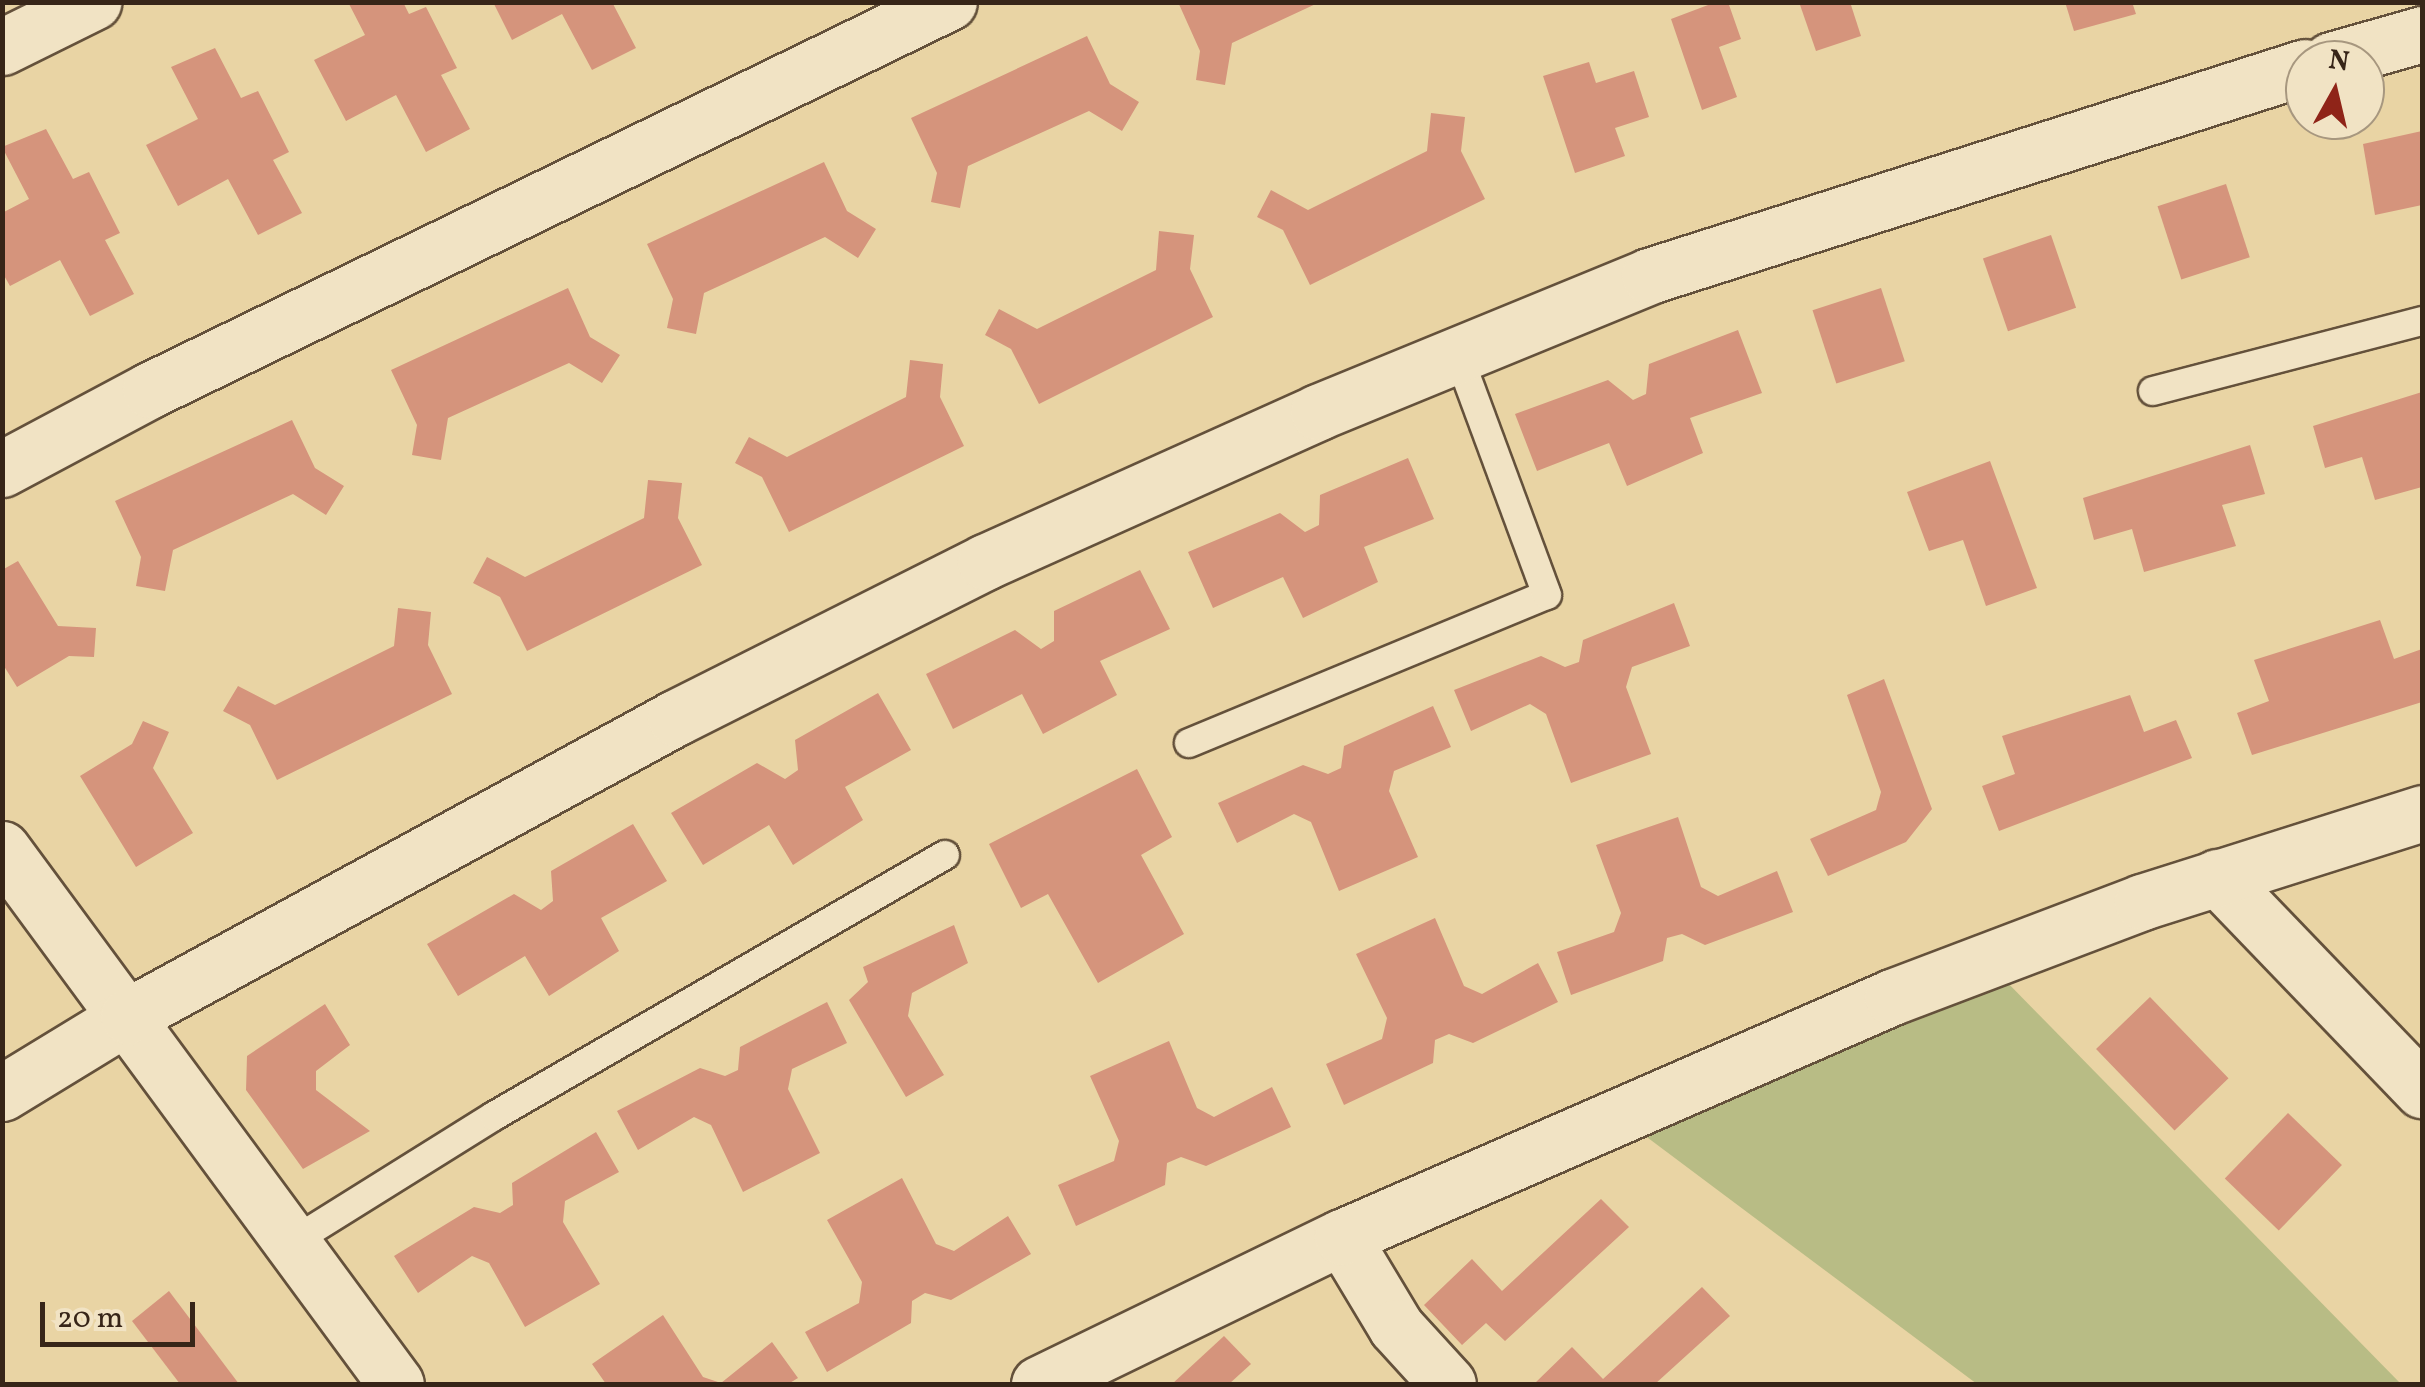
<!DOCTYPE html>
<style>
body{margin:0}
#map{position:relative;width:2425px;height:1387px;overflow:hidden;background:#e9d4a4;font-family:Vollkorn,serif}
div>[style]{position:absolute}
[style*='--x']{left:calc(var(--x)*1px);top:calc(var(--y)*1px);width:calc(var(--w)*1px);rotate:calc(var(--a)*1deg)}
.green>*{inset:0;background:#b8bc85}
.building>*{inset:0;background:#d5947c;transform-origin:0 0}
.roads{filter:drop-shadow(2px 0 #64513b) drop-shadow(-2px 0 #64513b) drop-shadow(0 2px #64513b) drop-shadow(0 -2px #64513b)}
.lane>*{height:28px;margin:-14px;padding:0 14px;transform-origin:14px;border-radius:14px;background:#f1e3c4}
.street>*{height:55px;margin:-27.5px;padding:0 27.5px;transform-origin:27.5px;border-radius:27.5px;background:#f1e3c4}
span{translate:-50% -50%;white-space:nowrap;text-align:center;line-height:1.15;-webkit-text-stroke:9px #f1e3c4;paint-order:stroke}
.frame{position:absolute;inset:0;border:5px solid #372518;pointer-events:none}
.north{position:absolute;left:2285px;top:40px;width:100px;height:100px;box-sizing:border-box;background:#f1e3c4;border:2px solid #a7977f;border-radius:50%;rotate:8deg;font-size:28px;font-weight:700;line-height:40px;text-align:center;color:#372518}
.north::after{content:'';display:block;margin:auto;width:35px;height:45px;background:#8f2418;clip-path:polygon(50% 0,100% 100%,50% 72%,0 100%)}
.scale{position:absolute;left:40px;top:1302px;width:155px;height:45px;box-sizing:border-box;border:5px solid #372518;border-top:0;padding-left:12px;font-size:30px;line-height:35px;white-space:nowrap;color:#372518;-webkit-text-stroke:8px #f1e3c4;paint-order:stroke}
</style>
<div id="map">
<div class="green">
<i style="clip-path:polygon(2000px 975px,2401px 1384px,1977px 1384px,1620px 1117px)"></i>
</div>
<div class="building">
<i style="clip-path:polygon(348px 2px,403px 2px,409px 14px,426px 7px,457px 68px,441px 75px,470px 129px,426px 152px,396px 95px,346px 121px,314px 60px,365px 35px)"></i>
<i style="clip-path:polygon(493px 2px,612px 2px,636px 48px,592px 70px,562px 14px,512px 40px)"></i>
<i style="clip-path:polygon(1178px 2px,1320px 2px,1232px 43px,1225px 85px,1196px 80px,1200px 51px)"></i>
<i style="clip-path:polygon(1716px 2px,1728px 2px,1741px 39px,1719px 47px,1737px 97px,1702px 110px,1671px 19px)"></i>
<i style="clip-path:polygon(1799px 2px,1850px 2px,1861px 36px,1816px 51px)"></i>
<i style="clip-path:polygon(2065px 2px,2132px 2px,2136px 14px,2074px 31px)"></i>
<i style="clip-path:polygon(1087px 36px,1110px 84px,1139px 102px,1122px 131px,1089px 111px,968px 166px,960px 208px,931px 202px,937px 173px,911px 118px)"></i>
<i style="clip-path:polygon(215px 48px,241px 98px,258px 91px,289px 152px,273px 160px,302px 213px,258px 235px,228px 179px,178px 206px,146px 145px,198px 119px,171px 67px)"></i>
<i style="clip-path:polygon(1589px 62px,1596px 83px,1634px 71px,1649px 117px,1615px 128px,1625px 156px,1575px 173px,1543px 76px)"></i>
<i style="clip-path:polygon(1431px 113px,1465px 117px,1461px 151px,1485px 199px,1310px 285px,1283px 230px,1257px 217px,1271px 190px,1308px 210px,1427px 151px)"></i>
<i style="clip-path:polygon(46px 129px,73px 179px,89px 172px,120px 233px,105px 240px,134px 294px,90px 316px,60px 260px,10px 286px,2px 272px,2px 213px,29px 199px,2px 147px)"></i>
<i style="clip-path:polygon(2422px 131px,2422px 205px,2375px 215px,2363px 144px)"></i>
<i style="clip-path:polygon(824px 162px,847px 211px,876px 229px,858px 258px,825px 237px,704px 293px,696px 334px,667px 328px,673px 299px,647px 244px)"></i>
<i style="left:2226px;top:184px;width:77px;height:72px;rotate:72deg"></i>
<i style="clip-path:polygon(1159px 231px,1194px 235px,1190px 269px,1213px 317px,1039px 404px,1011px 349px,985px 335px,999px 309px,1037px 329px,1156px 270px)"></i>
<i style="left:2051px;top:235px;width:77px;height:72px;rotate:71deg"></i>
<i style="clip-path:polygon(568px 288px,590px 337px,620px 355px,602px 383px,569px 363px,448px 418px,441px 460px,412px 455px,417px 425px,391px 370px)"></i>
<i style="left:1881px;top:288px;width:77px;height:72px;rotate:72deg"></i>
<i style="clip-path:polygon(1738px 330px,1762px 393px,1690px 418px,1703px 453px,1627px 486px,1609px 443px,1537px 471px,1515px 414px,1608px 380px,1633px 400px,1646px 394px,1649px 364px)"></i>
<i style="clip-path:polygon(910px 360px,943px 364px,940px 397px,964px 446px,789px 532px,762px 477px,735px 463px,749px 437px,787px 457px,906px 397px)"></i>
<i style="clip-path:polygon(2422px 392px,2422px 487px,2375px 500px,2362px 457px,2325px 468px,2313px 426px)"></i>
<i style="clip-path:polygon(292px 420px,315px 468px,344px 486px,326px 515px,293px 494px,173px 550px,165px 591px,136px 586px,141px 557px,115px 501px)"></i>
<i style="clip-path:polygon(2250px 445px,2265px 494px,2222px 505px,2236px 546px,2144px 572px,2132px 529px,2094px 540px,2083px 498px)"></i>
<i style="clip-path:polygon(1408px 458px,1434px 519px,1364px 547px,1378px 582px,1303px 618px,1283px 577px,1213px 608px,1188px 552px,1280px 513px,1305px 532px,1319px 525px,1320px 495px)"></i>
<i style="clip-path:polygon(1990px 461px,2037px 588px,1986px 606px,1963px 540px,1929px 551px,1907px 492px)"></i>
<i style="clip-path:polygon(648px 480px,682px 483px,678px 518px,702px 565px,527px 651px,500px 597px,473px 583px,487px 557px,525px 577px,644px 518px)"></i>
<i style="clip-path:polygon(18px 561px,58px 626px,96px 628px,94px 657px,69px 656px,17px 687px,2px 663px,2px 570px)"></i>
<i style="clip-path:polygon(1140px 570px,1170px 629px,1100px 661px,1117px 695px,1043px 734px,1022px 694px,953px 729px,926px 674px,1015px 630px,1041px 649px,1054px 641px,1054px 611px)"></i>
<i style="clip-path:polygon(1674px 603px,1690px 646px,1632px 667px,1626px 687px,1651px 754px,1571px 783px,1546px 714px,1530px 704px,1471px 731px,1454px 690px,1541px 656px,1565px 667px,1579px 662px,1583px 640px)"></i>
<i style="clip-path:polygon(398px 608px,431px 612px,428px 645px,452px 694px,277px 780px,250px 725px,223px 711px,238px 686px,275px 705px,394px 646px)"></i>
<i style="clip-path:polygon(2380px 620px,2394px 659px,2422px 649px,2422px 702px,2252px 755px,2237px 713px,2269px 701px,2254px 660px)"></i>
<i style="clip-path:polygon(1884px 679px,1932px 809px,1906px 842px,1828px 876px,1810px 839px,1876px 810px,1881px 792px,1847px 695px)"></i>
<i style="clip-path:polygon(878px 693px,911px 750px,845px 787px,863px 820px,793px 865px,769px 825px,703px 865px,671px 813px,757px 763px,785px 779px,798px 770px,795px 740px)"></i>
<i style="clip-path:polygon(2130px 695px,2144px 732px,2176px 720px,2192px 758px,1999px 831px,1982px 786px,2015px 774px,2002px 736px)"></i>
<i style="clip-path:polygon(1433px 706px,1451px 747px,1394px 771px,1389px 791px,1418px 857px,1339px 891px,1311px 822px,1294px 814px,1237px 843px,1218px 803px,1303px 765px,1328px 774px,1341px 768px,1344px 746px)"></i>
<i style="clip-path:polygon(143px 721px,169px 732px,153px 768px,193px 833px,136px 867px,80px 776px,132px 744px)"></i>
<i style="clip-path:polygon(1137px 769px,1172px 837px,1141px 855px,1184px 934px,1098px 983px,1048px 894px,1021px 908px,989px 844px)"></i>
<i style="clip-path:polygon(1678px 817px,1701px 887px,1718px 896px,1777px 871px,1793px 912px,1705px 945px,1682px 934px,1667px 938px,1663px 961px,1571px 995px,1557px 952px,1614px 932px,1621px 913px,1596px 845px)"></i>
<i style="clip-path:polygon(633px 824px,667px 881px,601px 918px,619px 951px,549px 996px,525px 956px,458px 996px,427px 944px,514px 894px,541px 910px,553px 901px,551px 871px)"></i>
<i style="clip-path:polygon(1435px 918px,1464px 986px,1482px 994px,1538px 963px,1558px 1002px,1473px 1043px,1449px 1034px,1435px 1040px,1433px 1063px,1344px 1105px,1326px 1064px,1382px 1039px,1387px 1018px,1356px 954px)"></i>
<i style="clip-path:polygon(954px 925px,968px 963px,912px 993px,908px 1016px,944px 1075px,906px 1097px,849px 1000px,868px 982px,863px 967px)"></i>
<i style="left:2150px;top:997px;width:113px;height:75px;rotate:46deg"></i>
<i style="clip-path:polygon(827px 1002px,847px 1043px,792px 1069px,788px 1089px,820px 1153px,743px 1192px,711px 1125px,694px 1117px,638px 1150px,617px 1111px,700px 1068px,725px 1076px,738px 1070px,740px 1047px)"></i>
<i style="clip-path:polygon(325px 1004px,350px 1045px,316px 1071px,316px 1090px,370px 1131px,303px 1169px,246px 1090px,247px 1056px)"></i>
<i style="clip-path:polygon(1169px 1041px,1197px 1108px,1214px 1117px,1272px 1087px,1291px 1127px,1206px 1166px,1181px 1157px,1167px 1163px,1165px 1185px,1076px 1226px,1058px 1185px,1114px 1161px,1119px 1141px,1090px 1076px)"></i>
<i style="left:2288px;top:1113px;width:75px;height:91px;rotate:44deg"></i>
<i style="clip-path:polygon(596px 1132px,619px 1172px,565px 1201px,563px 1222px,600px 1284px,525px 1327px,489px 1263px,472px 1256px,418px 1293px,394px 1256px,474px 1207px,500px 1213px,513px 1205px,512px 1183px)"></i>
<i style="clip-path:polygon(902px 1178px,936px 1244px,954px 1251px,1008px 1216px,1031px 1254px,951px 1300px,925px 1293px,912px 1301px,911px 1323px,827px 1372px,805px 1332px,859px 1303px,862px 1282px,827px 1220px)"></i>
<i style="clip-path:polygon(1601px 1199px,1629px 1227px,1505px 1341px,1486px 1323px,1462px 1345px,1424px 1305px,1472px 1259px,1502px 1291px)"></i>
<i style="clip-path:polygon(1702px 1287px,1730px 1316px,1655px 1384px,1534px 1384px,1572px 1347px,1603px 1379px)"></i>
<i style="clip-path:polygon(169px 1291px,239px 1384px,180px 1384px,132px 1321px)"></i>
<i style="clip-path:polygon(663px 1315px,703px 1377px,721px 1383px,772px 1342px,798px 1378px,788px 1384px,606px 1384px,592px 1364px)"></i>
<i style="clip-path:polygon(1224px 1336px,1251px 1364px,1229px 1384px,1172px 1384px)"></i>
</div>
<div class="roads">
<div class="lane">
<i style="--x:2153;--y:391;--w:278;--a:-14.6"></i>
<i style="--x:1189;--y:743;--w:387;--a:-22.5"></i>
<i style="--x:1547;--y:595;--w:257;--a:-110.3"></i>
<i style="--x:289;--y:1244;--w:242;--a:-32"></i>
<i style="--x:494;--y:1116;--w:521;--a:-30.06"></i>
</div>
<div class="street">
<i style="--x:2;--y:47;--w:102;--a:-26.3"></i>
<i style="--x:2331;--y:60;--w:95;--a:-15.9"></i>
<i style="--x:2;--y:469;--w:168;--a:-28.1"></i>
<i style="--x:150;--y:390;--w:888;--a:-25.9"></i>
<i style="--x:2;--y:849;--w:664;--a:53.63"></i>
<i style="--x:2217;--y:877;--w:296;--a:46.1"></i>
<i style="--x:2;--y:1093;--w:148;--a:-31.4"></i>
<i style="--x:128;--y:1016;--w:623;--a:-28.58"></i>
<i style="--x:675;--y:718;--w:347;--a:-26.7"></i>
<i style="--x:985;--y:562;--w:365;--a:-24.2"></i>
<i style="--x:1318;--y:412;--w:358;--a:-22.3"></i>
<i style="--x:1649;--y:276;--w:688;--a:-17.67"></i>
<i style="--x:1342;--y:1237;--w:105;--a:59"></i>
<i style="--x:1396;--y:1327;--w:77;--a:47.6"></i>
<i style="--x:1039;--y:1384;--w:337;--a:-25.9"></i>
<i style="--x:1342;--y:1237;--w:600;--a:-23.57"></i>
<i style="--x:1892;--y:997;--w:267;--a:-20.8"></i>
<i style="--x:2142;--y:902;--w:294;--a:-17.6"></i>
</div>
</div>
<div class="frame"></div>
<div class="north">N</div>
<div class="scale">20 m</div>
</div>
